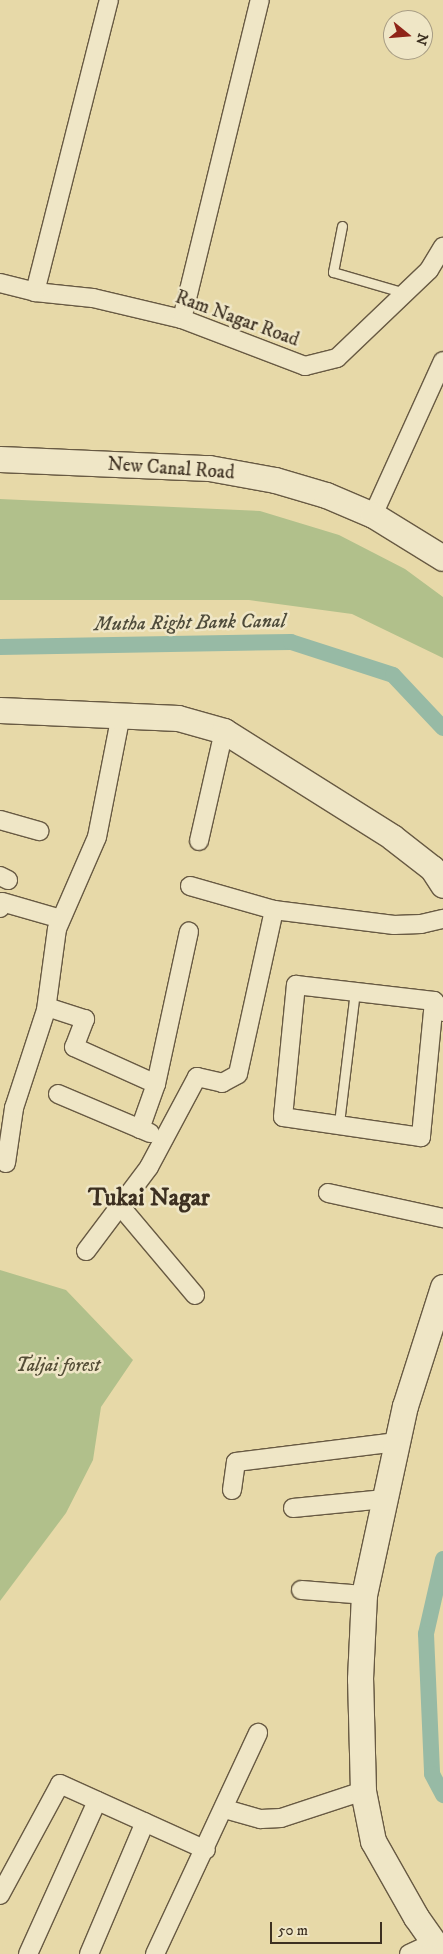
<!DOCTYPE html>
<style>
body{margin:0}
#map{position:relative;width:443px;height:1954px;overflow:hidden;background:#e7d9a8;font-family:"IM FELL DW Pica",serif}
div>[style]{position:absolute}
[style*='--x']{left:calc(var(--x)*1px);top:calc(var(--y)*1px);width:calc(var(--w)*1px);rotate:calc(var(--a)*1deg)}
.green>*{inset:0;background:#b1c08b}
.canal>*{height:16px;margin:-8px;padding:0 8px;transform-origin:8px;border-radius:8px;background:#97baa5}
.roads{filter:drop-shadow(1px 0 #685a43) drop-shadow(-1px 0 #685a43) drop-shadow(0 1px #685a43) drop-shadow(0 -1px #685a43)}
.lane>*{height:9px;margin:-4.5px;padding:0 4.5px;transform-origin:4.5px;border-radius:4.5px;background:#efe6c6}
.street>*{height:18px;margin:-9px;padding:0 9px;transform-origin:9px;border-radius:9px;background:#efe6c6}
.secondary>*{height:25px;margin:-12.5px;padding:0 12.5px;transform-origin:12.5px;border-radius:12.5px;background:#efe6c6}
span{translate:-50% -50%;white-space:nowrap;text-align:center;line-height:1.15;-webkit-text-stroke:5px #efe6c6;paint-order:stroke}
.street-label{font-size:19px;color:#3d3021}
.park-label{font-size:19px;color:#544d36;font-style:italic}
.water-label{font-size:20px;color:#4f4c3b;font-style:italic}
.district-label{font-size:24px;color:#3d3021;font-weight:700}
.north{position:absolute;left:383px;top:10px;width:50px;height:50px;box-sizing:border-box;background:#efe6c6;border:1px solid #a89d84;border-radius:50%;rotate:107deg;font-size:14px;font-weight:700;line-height:20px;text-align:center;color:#3d3021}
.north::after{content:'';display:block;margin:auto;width:18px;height:22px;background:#8f2418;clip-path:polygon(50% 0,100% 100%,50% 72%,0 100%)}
.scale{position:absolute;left:270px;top:1922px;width:112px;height:22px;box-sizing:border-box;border:2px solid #3d3021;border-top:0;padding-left:6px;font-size:15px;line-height:18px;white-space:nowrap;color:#3d3021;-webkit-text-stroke:4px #efe6c6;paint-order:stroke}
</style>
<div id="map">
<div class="green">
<i style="clip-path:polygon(0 499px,260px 511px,339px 535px,405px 569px,443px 597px,443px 658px,352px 614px,249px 600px,0 600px)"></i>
<i style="clip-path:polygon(0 1270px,66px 1290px,133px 1360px,101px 1407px,93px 1460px,66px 1513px,0 1601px)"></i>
</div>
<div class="canal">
<i style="--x:0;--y:647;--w:291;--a:-1"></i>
<i style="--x:291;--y:642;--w:107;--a:17.9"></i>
<i style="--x:393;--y:675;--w:73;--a:46.7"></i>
<i style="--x:443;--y:1559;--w:77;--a:102.8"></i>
<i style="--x:426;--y:1634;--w:140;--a:87.5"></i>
<i style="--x:432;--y:1774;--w:24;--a:62"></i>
</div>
<div class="roads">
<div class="lane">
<i style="--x:342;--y:226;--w:47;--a:101.1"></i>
<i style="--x:333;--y:272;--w:75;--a:16.3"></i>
<i style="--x:339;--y:1123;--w:133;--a:-83.1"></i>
</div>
<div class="street">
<i style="--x:0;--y:283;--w:36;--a:14"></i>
<i style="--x:35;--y:292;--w:58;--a:5.9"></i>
<i style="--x:93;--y:298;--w:91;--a:13.3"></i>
<i style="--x:182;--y:319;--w:132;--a:20.9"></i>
<i style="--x:305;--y:366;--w:33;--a:-14"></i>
<i style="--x:337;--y:358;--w:127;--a:-43.7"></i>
<i style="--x:429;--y:270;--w:27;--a:-59"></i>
<i style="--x:35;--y:292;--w:301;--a:-75.8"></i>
<i style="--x:182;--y:319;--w:328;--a:-76.3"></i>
<i style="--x:373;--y:515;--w:169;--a:-65.6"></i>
<i style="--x:0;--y:820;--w:41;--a:15.8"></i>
<i style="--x:199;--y:841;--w:113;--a:-77.2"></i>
<i style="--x:0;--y:876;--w:9;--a:27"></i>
<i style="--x:190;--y:886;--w:87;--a:15.9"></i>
<i style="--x:0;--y:908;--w:6;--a:-72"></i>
<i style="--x:2;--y:902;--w:61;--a:16.1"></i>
<i style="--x:434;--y:1001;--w:137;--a:95.5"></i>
<i style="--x:421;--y:1137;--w:139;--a:-171.8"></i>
<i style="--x:283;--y:1117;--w:133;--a:-84.4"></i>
<i style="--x:296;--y:985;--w:139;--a:6.6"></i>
<i style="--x:434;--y:1001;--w:14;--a:51"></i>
<i style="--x:47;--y:1007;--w:40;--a:18"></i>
<i style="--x:85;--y:1019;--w:30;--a:111"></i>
<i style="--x:74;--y:1047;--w:90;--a:24.3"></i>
<i style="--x:58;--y:1094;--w:100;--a:23"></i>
<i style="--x:140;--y:1129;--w:48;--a:-70.4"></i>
<i style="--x:156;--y:1084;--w:156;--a:-77.8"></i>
<i style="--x:6;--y:1163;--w:56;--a:-81.7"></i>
<i style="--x:14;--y:1108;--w:103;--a:-71.9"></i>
<i style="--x:46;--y:1010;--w:82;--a:-82.3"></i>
<i style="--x:57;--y:929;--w:100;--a:-66.5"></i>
<i style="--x:97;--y:837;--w:124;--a:-78.9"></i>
<i style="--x:328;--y:1193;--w:118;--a:12.3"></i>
<i style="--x:121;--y:1207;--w:115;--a:49.9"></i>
<i style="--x:86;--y:1251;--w:105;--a:-53.1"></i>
<i style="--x:149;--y:1167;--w:102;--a:-61.9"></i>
<i style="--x:197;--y:1077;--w:26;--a:13"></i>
<i style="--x:222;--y:1083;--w:18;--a:-29"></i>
<i style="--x:238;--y:1074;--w:168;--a:-77.6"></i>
<i style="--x:274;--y:910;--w:121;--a:7.1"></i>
<i style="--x:394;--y:925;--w:27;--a:-2"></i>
<i style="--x:421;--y:924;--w:23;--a:-13"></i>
<i style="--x:232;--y:1490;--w:28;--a:-82"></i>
<i style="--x:236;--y:1462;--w:162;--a:-7.1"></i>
<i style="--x:293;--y:1508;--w:92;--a:-5.6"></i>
<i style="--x:301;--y:1590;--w:63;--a:4.5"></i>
<i style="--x:225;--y:1809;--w:37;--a:16"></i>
<i style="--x:261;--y:1819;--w:20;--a:-3"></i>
<i style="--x:281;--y:1818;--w:86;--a:-18.2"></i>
<i style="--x:0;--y:1895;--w:126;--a:-61.6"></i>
<i style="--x:60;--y:1784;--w:160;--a:24.3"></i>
<i style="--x:28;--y:1954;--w:168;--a:-65.7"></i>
<i style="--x:89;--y:1954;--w:143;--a:-67"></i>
<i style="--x:155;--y:1954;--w:244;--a:-65"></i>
<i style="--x:409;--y:1954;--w:29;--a:-25"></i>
</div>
<div class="secondary">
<i style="--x:0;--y:459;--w:209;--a:2.5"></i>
<i style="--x:209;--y:468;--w:67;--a:10.3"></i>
<i style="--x:275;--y:480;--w:53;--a:16.4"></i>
<i style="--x:326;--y:495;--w:51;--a:23.1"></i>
<i style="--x:373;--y:515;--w:82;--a:31.6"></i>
<i style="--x:0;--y:710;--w:178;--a:2.6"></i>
<i style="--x:178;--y:718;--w:48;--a:15.8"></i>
<i style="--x:224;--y:731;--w:199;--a:32.2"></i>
<i style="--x:392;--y:837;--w:51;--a:37.8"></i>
<i style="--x:432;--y:868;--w:20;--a:57"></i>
<i style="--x:442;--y:1954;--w:45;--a:-125.1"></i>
<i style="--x:416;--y:1917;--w:87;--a:-119.5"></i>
<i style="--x:373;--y:1841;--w:51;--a:-101.3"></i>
<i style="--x:363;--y:1791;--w:112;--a:-91.5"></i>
<i style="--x:360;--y:1679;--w:84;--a:-87.3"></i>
<i style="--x:364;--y:1595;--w:193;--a:-77.8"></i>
<i style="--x:405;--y:1406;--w:125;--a:-72.3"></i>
</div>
</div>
<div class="street-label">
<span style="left:237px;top:319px;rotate:20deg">Ram Nagar Road</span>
<span style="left:171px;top:469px;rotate:4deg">New Canal Road</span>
</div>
<div class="park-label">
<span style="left:58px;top:1366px">Taljai forest</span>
</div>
<div class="water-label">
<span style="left:190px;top:623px;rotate:-1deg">Mutha Right Bank Canal</span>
</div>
<div class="district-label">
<span style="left:149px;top:1199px">Tukai Nagar</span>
</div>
<div class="north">N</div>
<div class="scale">50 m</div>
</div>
